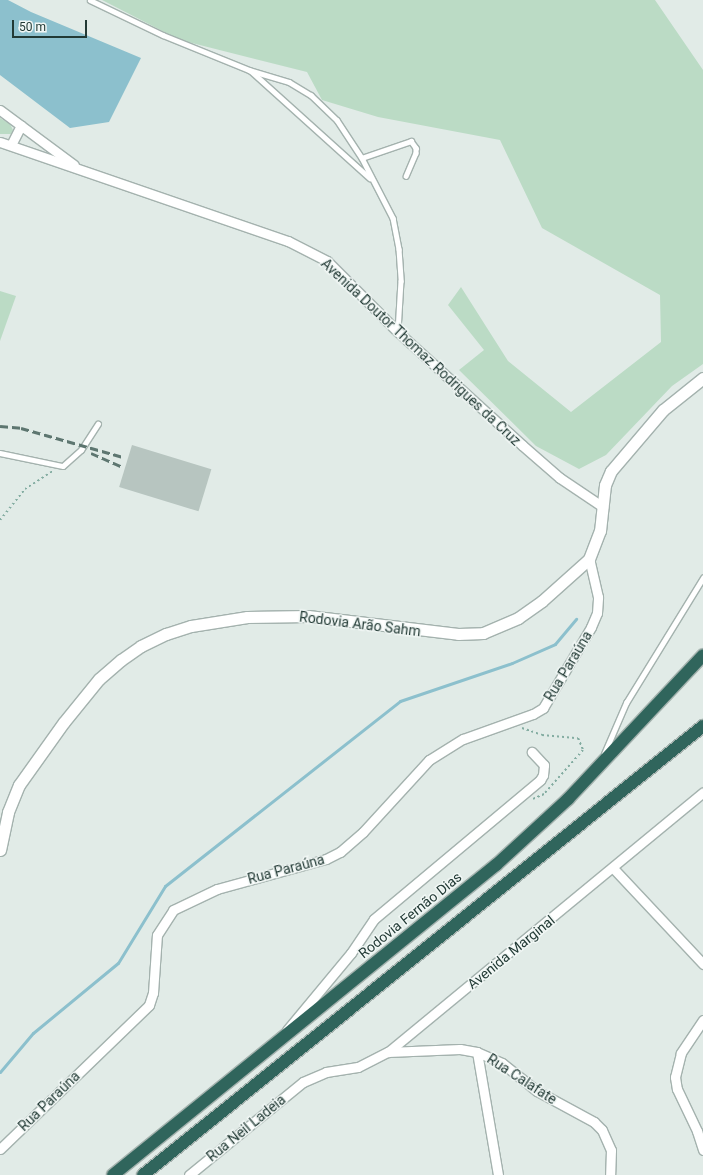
<!DOCTYPE html>
<meta charset="utf-8">
<style>
body{margin:0}
#map{position:relative;width:703px;height:1175px;overflow:hidden;background:#e1ebe7;font-family:Roboto,sans-serif}
div>[style]{position:absolute}
[style*='--x']{left:calc(var(--x)*1px);top:calc(var(--y)*1px);width:calc(var(--w)*1px);rotate:calc(var(--a)*1deg)}
.green>*{inset:0;background:#bbdbc5}
.water>*{inset:0;background:#8cc0cd}
.stream>*{height:3px;margin:-1.5px;padding:0 1.5px;transform-origin:1.5px;border-radius:1.5px;background:#8cc0cd}
.building>*{inset:0;background:#b7c5c0;transform-origin:0 0}
.path>*{height:2px;margin-top:-1px;transform-origin:0;background:repeating-linear-gradient(90deg,#83aca1 0 2px,transparent 0 5px)}
.roads{filter:drop-shadow(1px 0 #a4b2ae) drop-shadow(-1px 0 #a4b2ae) drop-shadow(0 1px #a4b2ae) drop-shadow(0 -1px #a4b2ae)}
.service>*{height:4.5px;margin:-2.25px;padding:0 2.25px;transform-origin:2.25px;border-radius:2.25px;background:#fff}
.minor>*{height:9px;margin:-4.5px;padding:0 4.5px;transform-origin:4.5px;border-radius:4.5px;background:#fff}
.tertiary>*{height:11px;margin:-5.5px;padding:0 5.5px;transform-origin:5.5px;border-radius:5.5px;background:#fff}
.motorway>*{height:12px;margin:-6px;padding:0 6px;transform-origin:6px;border-radius:6px;background:#30655c}
.rail>*{height:3px;margin-top:-1.5px;transform-origin:0;background:repeating-linear-gradient(90deg,#5d7670 0 8px,transparent 0 12px)}
span{translate:-50% -50%;white-space:nowrap;text-align:center;line-height:1.15;-webkit-text-stroke:3px #f1f7f5;paint-order:stroke}
.street-label{font-size:14px;color:#223a35}
.scale{position:absolute;left:12px;top:20px;width:75px;height:18px;box-sizing:border-box;border:2px solid #223a35;border-top:0;padding-left:5px;font-size:12px;line-height:14px;white-space:nowrap;color:#223a35;-webkit-text-stroke:3px #f1f7f5;paint-order:stroke}
</style>
<div id="map">
<div class="green">
<i style="clip-path:polygon(102px 0,655px 0,703px 70px,703px 364px,672px 386px,606px 455px,579px 469px,536px 446px,459px 370px,484px 350px,448px 305px,461px 287px,508px 361px,571px 412px,661px 342px,660px 295px,542px 228px,500px 140px,378px 117px,322px 100px,307px 72px,180px 40px)"></i>
<i style="clip-path:polygon(0 118px,10px 124px,13px 130px,11px 134px,0 134px)"></i>
<i style="clip-path:polygon(0 291px,16px 296px,0 341px)"></i>
</div>
<div class="water">
<i style="clip-path:polygon(0 0,8px 0,31px 12px,141px 58px,109px 122px,70px 128px,0 75px)"></i>
</div>
<div class="stream">
<i style="--x:0;--y:1072;--w:51;--a:-49.8"></i>
<i style="--x:33;--y:1033;--w:110;--a:-39.5"></i>
<i style="--x:118;--y:963;--w:90;--a:-58.6"></i>
<i style="--x:165;--y:886;--w:299;--a:-38.2"></i>
<i style="--x:400;--y:701;--w:118;--a:-18.7"></i>
<i style="--x:512;--y:663;--w:47;--a:-23.8"></i>
<i style="--x:555;--y:644;--w:33;--a:-50"></i>
</div>
<div class="building">
<i style="left:132px;top:445px;width:83px;height:44px;rotate:17deg"></i>
</div>
<div class="path">
<i style="--x:0;--y:520;--w:40;--a:-51"></i>
<i style="--x:25;--y:489;--w:33;--a:-33"></i>
<i style="--x:522;--y:728;--w:21;--a:19"></i>
<i style="--x:542;--y:735;--w:36;--a:5"></i>
<i style="--x:578;--y:738;--w:13;--a:67"></i>
<i style="--x:583;--y:750;--w:59;--a:131.6"></i>
<i style="--x:544;--y:794;--w:12;--a:156"></i>
</div>
<div class="roads">
<div class="service">
<i style="--x:90;--y:0;--w:81;--a:25.6"></i>
<i style="--x:163;--y:35;--w:93;--a:22.1"></i>
<i style="--x:249;--y:70;--w:42;--a:16.7"></i>
<i style="--x:289;--y:82;--w:26;--a:31"></i>
<i style="--x:311;--y:95;--w:36;--a:44"></i>
<i style="--x:337;--y:120;--w:45;--a:56.7"></i>
<i style="--x:362;--y:158;--w:68;--a:62.7"></i>
<i style="--x:393;--y:218;--w:32;--a:79"></i>
<i style="--x:399;--y:249;--w:32;--a:86"></i>
<i style="--x:401;--y:281;--w:51;--a:93.4"></i>
<i style="--x:251;--y:71;--w:160;--a:42"></i>
<i style="--x:362;--y:158;--w:52;--a:-19.1"></i>
<i style="--x:411;--y:141;--w:9;--a:54"></i>
<i style="--x:416;--y:148;--w:5;--a:90"></i>
<i style="--x:416;--y:153;--w:25;--a:113"></i>
<i style="--x:0;--y:453;--w:64;--a:11.7"></i>
<i style="--x:63;--y:466;--w:24;--a:-42"></i>
<i style="--x:81;--y:450;--w:31;--a:-57"></i>
<i style="--x:604;--y:754;--w:56;--a:-66.7"></i>
<i style="--x:626;--y:703;--w:147;--a:-58.4"></i>
</div>
<div class="minor">
<i style="--x:0;--y:110;--w:92;--a:36.6"></i>
<i style="--x:0;--y:142;--w:305;--a:19"></i>
<i style="--x:288;--y:241;--w:44;--a:27.1"></i>
<i style="--x:327;--y:261;--w:100;--a:45"></i>
<i style="--x:398;--y:332;--w:168;--a:42.3"></i>
<i style="--x:522;--y:445;--w:50;--a:41"></i>
<i style="--x:560;--y:478;--w:52;--a:34"></i>
<i style="--x:11;--y:145;--w:22;--a:-63"></i>
<i style="--x:613;--y:868;--w:132;--a:46.8"></i>
<i style="--x:703;--y:1020;--w:40;--a:124"></i>
<i style="--x:681;--y:1053;--w:25;--a:104"></i>
<i style="--x:675;--y:1077;--w:12;--a:81"></i>
<i style="--x:677;--y:1089;--w:47;--a:64.5"></i>
<i style="--x:697;--y:1131;--w:20;--a:72"></i>
<i style="--x:287;--y:1030;--w:100;--a:-50.3"></i>
<i style="--x:351;--y:953;--w:41;--a:-55.9"></i>
<i style="--x:374;--y:919;--w:217;--a:-39.9"></i>
<i style="--x:540;--y:780;--w:6;--a:-59"></i>
<i style="--x:543;--y:775;--w:10;--a:-84"></i>
<i style="--x:544;--y:765;--w:18;--a:-133"></i>
<i style="--x:388;--y:1052;--w:72;--a:-2.4"></i>
<i style="--x:460;--y:1049;--w:17;--a:10"></i>
<i style="--x:477;--y:1052;--w:27;--a:24"></i>
<i style="--x:502;--y:1063;--w:45;--a:38.7"></i>
<i style="--x:537;--y:1091;--w:65;--a:28.5"></i>
<i style="--x:594;--y:1122;--w:11;--a:45"></i>
<i style="--x:602;--y:1130;--w:22;--a:66"></i>
<i style="--x:611;--y:1150;--w:25;--a:92"></i>
<i style="--x:477;--y:1052;--w:125;--a:80.3"></i>
<i style="--x:0;--y:1149;--w:207;--a:-44"></i>
<i style="--x:149;--y:1005;--w:13;--a:-72"></i>
<i style="--x:153;--y:993;--w:58;--a:-86.1"></i>
<i style="--x:157;--y:935;--w:30;--a:-57"></i>
<i style="--x:173;--y:910;--w:49;--a:-25.5"></i>
<i style="--x:217;--y:889;--w:113;--a:-15.4"></i>
<i style="--x:326;--y:859;--w:16;--a:-27"></i>
<i style="--x:340;--y:852;--w:30;--a:-41"></i>
<i style="--x:363;--y:832;--w:98;--a:-47.5"></i>
<i style="--x:429;--y:760;--w:40;--a:-32"></i>
<i style="--x:463;--y:739;--w:74;--a:-19.7"></i>
<i style="--x:533;--y:714;--w:12;--a:-31"></i>
<i style="--x:543;--y:708;--w:94;--a:-59.3"></i>
<i style="--x:591;--y:627;--w:15;--a:-67"></i>
<i style="--x:597;--y:613;--w:16;--a:-86"></i>
<i style="--x:598;--y:597;--w:39;--a:-103"></i>
<i style="--x:189;--y:1175;--w:147;--a:-39.2"></i>
<i style="--x:303;--y:1082;--w:25;--a:-23"></i>
<i style="--x:326;--y:1072;--w:32;--a:-9"></i>
<i style="--x:358;--y:1067;--w:34;--a:-27"></i>
<i style="--x:388;--y:1052;--w:408;--a:-39.5"></i>
</div>
<div class="tertiary">
<i style="--x:0;--y:850;--w:39;--a:-78"></i>
<i style="--x:8;--y:812;--w:29;--a:-68"></i>
<i style="--x:19;--y:785;--w:77;--a:-54.5"></i>
<i style="--x:64;--y:722;--w:55;--a:-50.9"></i>
<i style="--x:99;--y:679;--w:29;--a:-41"></i>
<i style="--x:121;--y:660;--w:24;--a:-35"></i>
<i style="--x:141;--y:646;--w:28;--a:-26"></i>
<i style="--x:166;--y:634;--w:26;--a:-18"></i>
<i style="--x:191;--y:626;--w:57;--a:-9.1"></i>
<i style="--x:247;--y:617;--w:61;--a:-0.9"></i>
<i style="--x:308;--y:616;--w:151;--a:6.8"></i>
<i style="--x:458;--y:634;--w:25;--a:-2"></i>
<i style="--x:483;--y:633;--w:38;--a:-23"></i>
<i style="--x:518;--y:618;--w:29;--a:-35"></i>
<i style="--x:542;--y:601;--w:63;--a:-41.8"></i>
<i style="--x:589;--y:559;--w:30;--a:-69"></i>
<i style="--x:600;--y:531;--w:46;--a:-83.8"></i>
<i style="--x:605;--y:485;--w:15;--a:-67"></i>
<i style="--x:611;--y:471;--w:80;--a:-49.6"></i>
<i style="--x:663;--y:410;--w:51;--a:-38.7"></i>
</div>
<div class="motorway">
<i style="--x:113;--y:1175;--w:493;--a:-39"></i>
<i style="--x:496;--y:865;--w:98;--a:-42.5"></i>
<i style="--x:568;--y:799;--w:197;--a:-46.8"></i>
<i style="--x:143;--y:1175;--w:718;--a:-38.72"></i>
</div>
</div>
<div class="rail">
<i style="--x:0;--y:426;--w:21;--a:5"></i>
<i style="--x:21;--y:428;--w:106;--a:15.9"></i>
<i style="--x:91;--y:453;--w:35;--a:24"></i>
</div>
<div class="street-label">
<span style="left:421px;top:352px;rotate:43deg">Avenida Doutor Thomaz Rodrigues da Cruz</span>
<span style="left:360px;top:624px;rotate:7deg">Rodovia Arão Sahm</span>
<span style="left:568px;top:666px;rotate:-59deg">Rua Paraúna</span>
<span style="left:286px;top:869px;rotate:-15deg">Rua Paraúna</span>
<span style="left:410px;top:915px;rotate:-39deg">Rodovia Fernão Dias</span>
<span style="left:511px;top:952px;rotate:-39deg">Avenida Marginal</span>
<span style="left:522px;top:1079px;rotate:33deg">Rua Calafate</span>
<span style="left:49px;top:1101px;rotate:-44deg">Rua Paraúna</span>
<span style="left:246px;top:1128px;rotate:-39deg">Rua Neil Ladeia</span>
</div>
<div class="scale">50 m</div>
</div>
